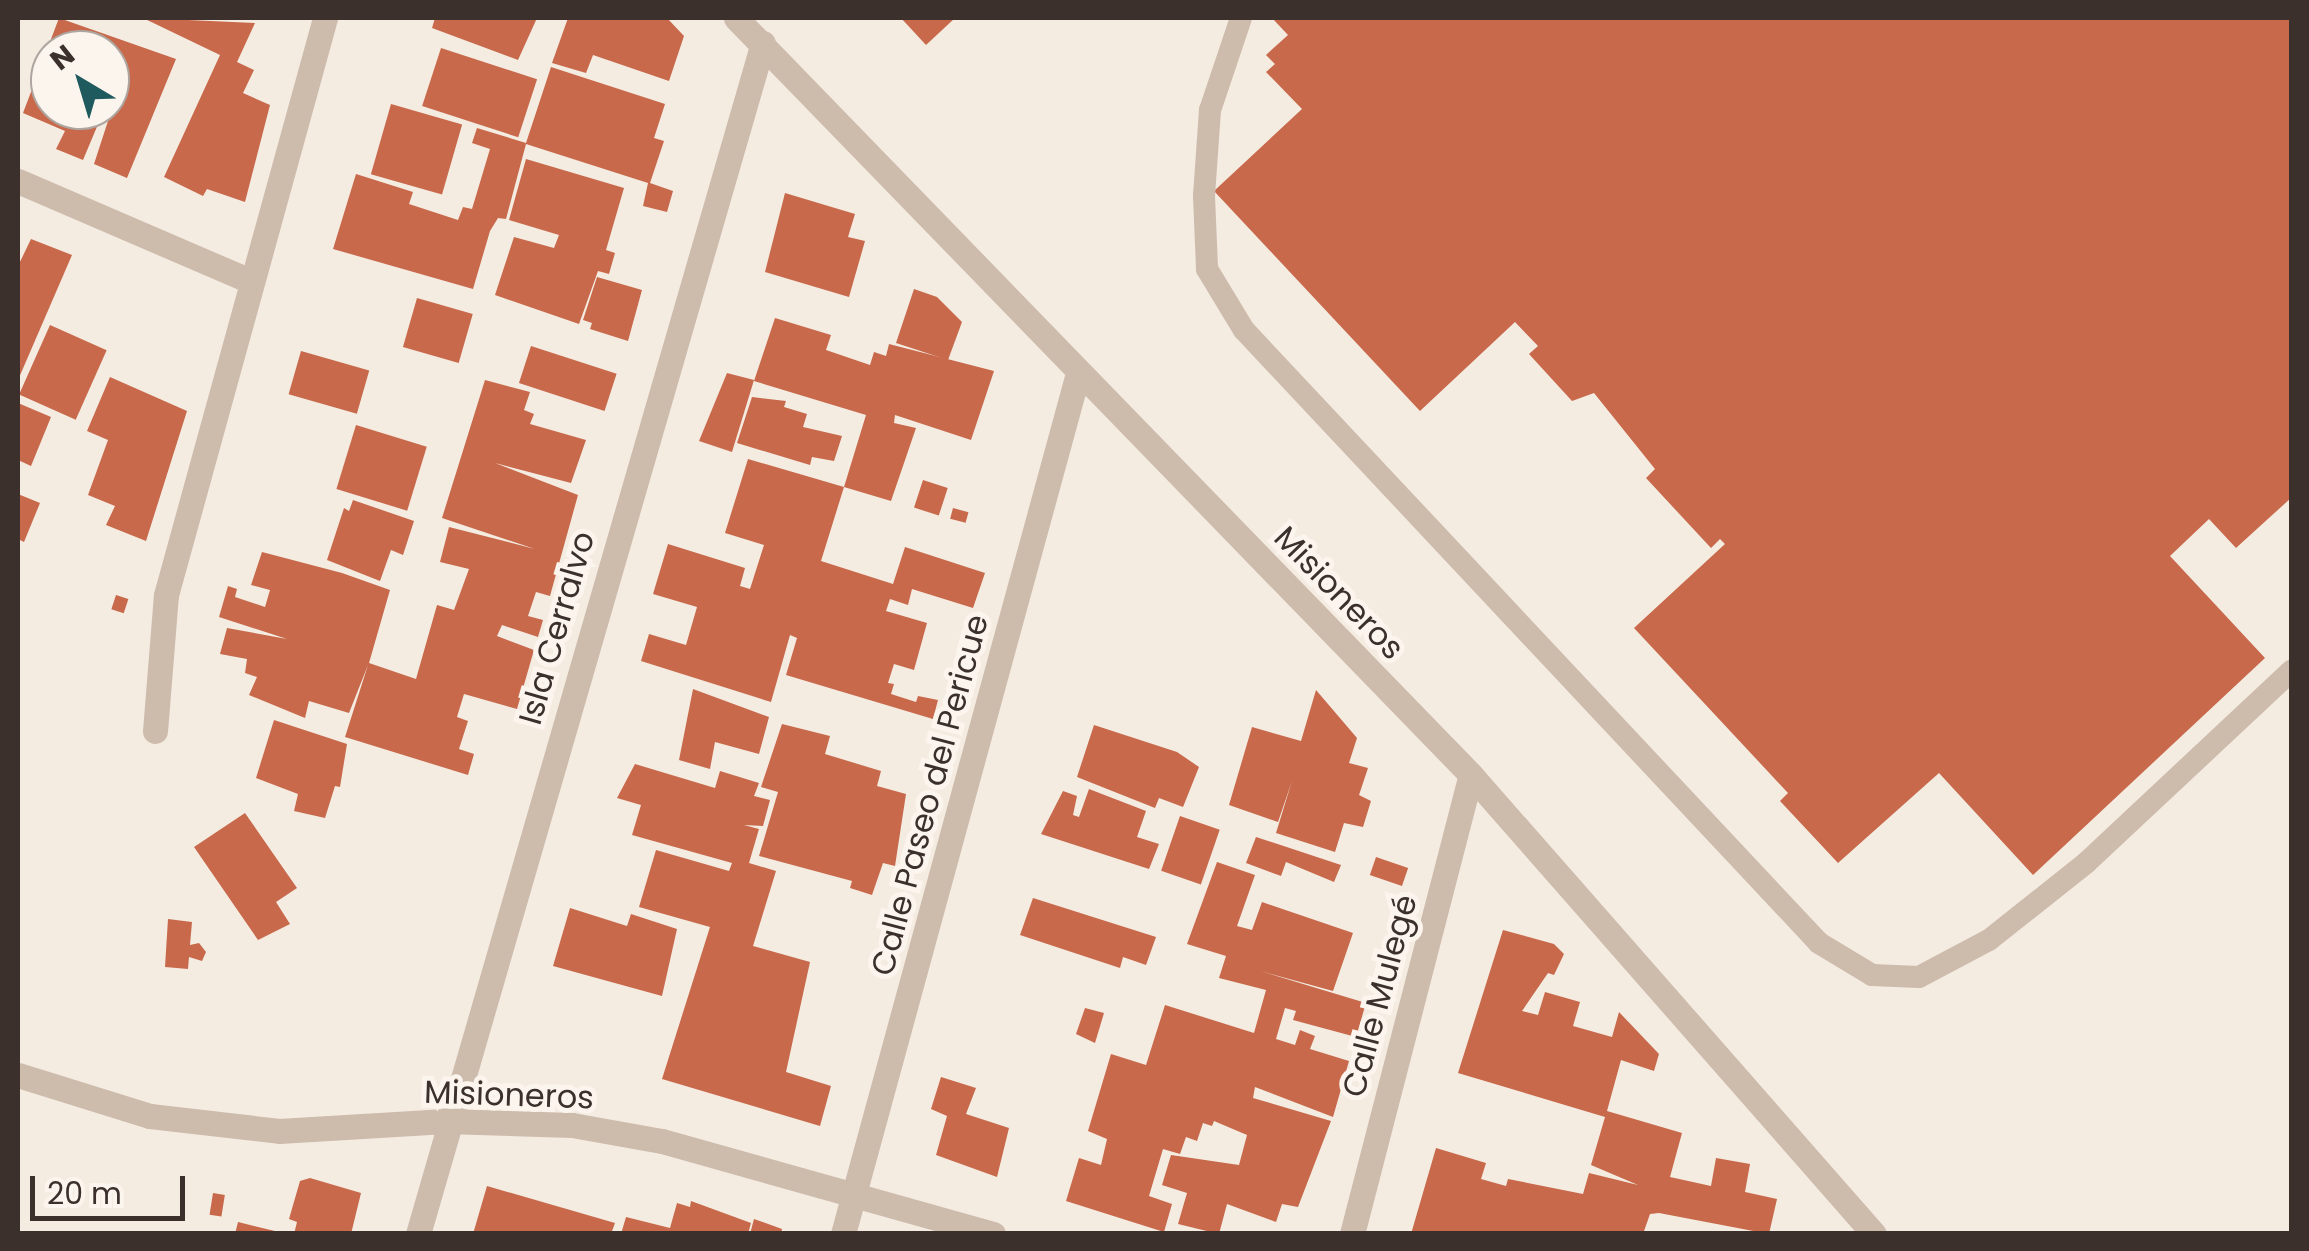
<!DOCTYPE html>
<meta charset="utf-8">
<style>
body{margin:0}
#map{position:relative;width:2309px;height:1251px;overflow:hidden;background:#f4ebe1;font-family:Poppins,sans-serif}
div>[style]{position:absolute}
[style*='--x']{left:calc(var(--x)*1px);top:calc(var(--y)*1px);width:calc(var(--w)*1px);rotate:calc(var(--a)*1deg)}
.building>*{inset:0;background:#c8694b;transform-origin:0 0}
.lane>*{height:22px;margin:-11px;padding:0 11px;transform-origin:11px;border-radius:11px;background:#cdbbac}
.street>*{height:25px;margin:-12.5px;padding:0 12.5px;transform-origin:12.5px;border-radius:12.5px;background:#cdbbac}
span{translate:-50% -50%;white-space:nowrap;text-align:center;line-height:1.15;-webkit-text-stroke:10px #fbf5ee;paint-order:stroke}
.street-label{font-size:32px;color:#3b302b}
.frame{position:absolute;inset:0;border:20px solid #3b302b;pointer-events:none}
.north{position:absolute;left:30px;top:30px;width:100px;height:100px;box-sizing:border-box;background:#fbf5ee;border:2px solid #aea6a0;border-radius:50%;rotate:322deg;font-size:28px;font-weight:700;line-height:40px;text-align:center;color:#3b302b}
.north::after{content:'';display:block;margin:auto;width:35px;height:45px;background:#1f5a5e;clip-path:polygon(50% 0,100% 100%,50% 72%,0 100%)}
.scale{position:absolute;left:30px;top:1176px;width:155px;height:45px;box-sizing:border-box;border:5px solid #3b302b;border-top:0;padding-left:12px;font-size:30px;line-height:35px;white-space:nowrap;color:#3b302b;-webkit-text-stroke:8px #fbf5ee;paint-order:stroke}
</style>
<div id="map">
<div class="building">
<i style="clip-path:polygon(59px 18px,176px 59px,127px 178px,94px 164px,121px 81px,110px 97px,110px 50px,50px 50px,50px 110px,104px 110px,83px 160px,56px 149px,65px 131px,23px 113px)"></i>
<i style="clip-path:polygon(143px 18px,255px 23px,237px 62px,254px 70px,243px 93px,270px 105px,245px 202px,207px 189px,203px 196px,164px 177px,220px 55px)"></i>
<i style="clip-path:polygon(435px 18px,537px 18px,518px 60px,432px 28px)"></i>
<i style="clip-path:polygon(568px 18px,667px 18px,684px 36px,669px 81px,593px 55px,586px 73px,552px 63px)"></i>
<i style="clip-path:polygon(901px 18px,955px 18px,926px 45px)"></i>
<i style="clip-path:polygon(1272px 18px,2292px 18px,2292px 497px,2236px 548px,2209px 519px,2170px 556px,2265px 658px,2033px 875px,1939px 773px,1838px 863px,1780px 801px,1788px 793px,1634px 628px,1725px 544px,1720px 539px,1711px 548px,1646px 478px,1655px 469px,1594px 393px,1572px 401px,1529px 354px,1538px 346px,1515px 322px,1420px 411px,1214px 191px,1302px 109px,1266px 72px,1275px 64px,1266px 55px,1288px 35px)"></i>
<i style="left:441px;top:48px;width:101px;height:61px;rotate:18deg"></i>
<i style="clip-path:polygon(551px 67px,665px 104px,654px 138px,664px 141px,650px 183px,673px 191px,667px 212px,643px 206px,648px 183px,526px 144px,506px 219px,498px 218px,490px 231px,473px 289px,333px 249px,356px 174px,413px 192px,409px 204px,458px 220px,463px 207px,472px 209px,490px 149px,472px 143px,477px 128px,526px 143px)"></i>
<i style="left:391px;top:104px;width:74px;height:73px;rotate:16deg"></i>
<i style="clip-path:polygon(526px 159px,624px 188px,606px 250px,615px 253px,609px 274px,598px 271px,579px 324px,495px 295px,514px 237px,554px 248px,559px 235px,509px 220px)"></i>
<i style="clip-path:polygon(785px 193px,855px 214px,848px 237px,865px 241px,849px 297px,765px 272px)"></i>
<i style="clip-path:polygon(31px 239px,72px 255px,18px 380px,18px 266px)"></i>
<i style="clip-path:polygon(597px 277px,642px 290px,628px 341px,590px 329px,592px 323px,583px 320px)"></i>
<i style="clip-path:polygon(914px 289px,937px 297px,962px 322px,948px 360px,896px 343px)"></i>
<i style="left:417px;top:298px;width:58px;height:51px;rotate:16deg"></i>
<i style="clip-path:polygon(775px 318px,831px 335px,826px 350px,870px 365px,874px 352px,886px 356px,889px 344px,994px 371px,971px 440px,895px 415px,894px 423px,916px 428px,891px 501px,844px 487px,866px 415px,754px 381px)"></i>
<i style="left:50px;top:325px;width:62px;height:76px;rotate:24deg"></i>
<i style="left:531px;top:346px;width:90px;height:39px;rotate:18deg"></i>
<i style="left:301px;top:351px;width:71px;height:45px;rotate:16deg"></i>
<i style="clip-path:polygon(727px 373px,754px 380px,732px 452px,699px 441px)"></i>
<i style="clip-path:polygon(110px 377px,187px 411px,146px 541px,106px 525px,115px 506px,88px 495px,108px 440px,87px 431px)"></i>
<i style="clip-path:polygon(485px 380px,530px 392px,524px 410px,534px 414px,530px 424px,586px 440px,571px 483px,495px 463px,578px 495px,550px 596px,536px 592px,528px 616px,543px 620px,538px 637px,502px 625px,497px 636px,534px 650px,517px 709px,464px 694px,457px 717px,468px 721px,459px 749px,474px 754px,468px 775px,345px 737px,368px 665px,349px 713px,309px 701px,305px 718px,249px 695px,257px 677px,245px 673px,247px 659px,220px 654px,227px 628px,287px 639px,219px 617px,228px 586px,237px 589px,235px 597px,265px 607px,270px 590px,251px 585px,262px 552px,342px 573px,390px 590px,369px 663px,416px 679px,437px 605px,454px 610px,469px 569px,440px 562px,449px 527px,535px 549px,442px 518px)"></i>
<i style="clip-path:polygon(752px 397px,786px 401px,784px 407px,807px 414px,803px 427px,842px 436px,834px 461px,812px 457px,810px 465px,737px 443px)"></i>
<i style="clip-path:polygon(18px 403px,51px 417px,31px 466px,18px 460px)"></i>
<i style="left:356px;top:425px;width:74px;height:67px;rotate:17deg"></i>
<i style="clip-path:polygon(748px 459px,844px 487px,821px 561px,893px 584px,905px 547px,985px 573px,973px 608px,912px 589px,908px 605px,890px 599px,886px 611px,927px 623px,914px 670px,894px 664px,888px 683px,894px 684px,891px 694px,916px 702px,918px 696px,938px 700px,933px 719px,786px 675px,797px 638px,790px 635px,771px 702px,641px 661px,649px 634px,686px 645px,697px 607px,653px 594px,668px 544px,745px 568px,740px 586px,750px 589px,764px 545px,725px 533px)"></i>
<i style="left:923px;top:480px;width:26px;height:29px;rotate:18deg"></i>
<i style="clip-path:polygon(18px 494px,40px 503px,24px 542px,18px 539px)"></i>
<i style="clip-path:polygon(353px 500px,414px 521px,403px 555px,391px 550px,380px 581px,327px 560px,344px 508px,349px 511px)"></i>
<i style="left:953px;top:508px;width:16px;height:11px;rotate:15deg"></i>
<i style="left:116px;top:595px;width:13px;height:15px;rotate:18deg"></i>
<i style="clip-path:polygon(693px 689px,769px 717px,759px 754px,715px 742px,710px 769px,679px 760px)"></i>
<i style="clip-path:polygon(1316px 690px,1357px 738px,1349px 763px,1368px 768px,1359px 795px,1371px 801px,1363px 827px,1344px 823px,1335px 852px,1276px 833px,1292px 781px,1278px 822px,1229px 805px,1252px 727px,1301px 741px)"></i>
<i style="clip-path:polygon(274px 720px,347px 744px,340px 787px,335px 786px,325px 818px,294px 811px,298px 794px,256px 778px)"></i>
<i style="clip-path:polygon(782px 724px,830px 736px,825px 754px,881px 771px,877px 786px,906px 794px,895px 866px,883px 863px,872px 895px,850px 888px,852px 881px,759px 856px,778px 792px,761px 787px)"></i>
<i style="clip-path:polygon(1094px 725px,1177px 752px,1199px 767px,1183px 807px,1159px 798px,1155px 808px,1077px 777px)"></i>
<i style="clip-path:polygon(635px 764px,715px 788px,720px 771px,759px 783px,754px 796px,770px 800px,763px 826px,744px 825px,759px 829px,749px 863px,776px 871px,753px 946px,810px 962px,786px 1072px,831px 1086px,820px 1126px,662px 1079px,710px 927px,639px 907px,656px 850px,729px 871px,732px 863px,632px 835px,641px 805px,617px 798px)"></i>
<i style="clip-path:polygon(1089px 789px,1146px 811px,1137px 837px,1159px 844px,1149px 869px,1041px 834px,1063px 791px,1077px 796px,1073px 815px,1079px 817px)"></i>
<i style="clip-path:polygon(245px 813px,297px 888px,276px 902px,290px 924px,258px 940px,194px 847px)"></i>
<i style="left:1180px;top:816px;width:42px;height:58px;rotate:19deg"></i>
<i style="clip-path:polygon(1256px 837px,1341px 865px,1334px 882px,1286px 862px,1281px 876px,1246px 863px)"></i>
<i style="left:1376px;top:857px;width:34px;height:19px;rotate:19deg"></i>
<i style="clip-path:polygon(1217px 862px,1255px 875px,1237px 926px,1252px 930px,1262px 902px,1353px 933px,1333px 991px,1260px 971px,1366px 1003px,1356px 1037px,1293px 1020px,1296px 1011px,1285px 1008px,1276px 1039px,1295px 1045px,1300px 1030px,1315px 1036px,1310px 1049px,1349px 1061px,1333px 1117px,1255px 1087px,1253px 1098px,1331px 1121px,1298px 1207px,1282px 1204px,1276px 1222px,1227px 1204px,1219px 1234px,1178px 1224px,1187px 1193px,1162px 1185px,1171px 1155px,1239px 1165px,1247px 1135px,1214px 1121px,1212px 1126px,1203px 1123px,1197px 1141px,1186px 1137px,1180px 1154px,1163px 1149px,1149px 1196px,1172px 1204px,1164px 1232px,1066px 1201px,1079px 1158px,1101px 1165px,1107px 1139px,1088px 1131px,1111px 1054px,1146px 1065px,1165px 1005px,1254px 1033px,1266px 990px,1219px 978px,1226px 956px,1187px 944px)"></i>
<i style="clip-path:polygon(1033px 898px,1156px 937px,1146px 965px,1123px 957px,1120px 968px,1020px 935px)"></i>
<i style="clip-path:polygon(570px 908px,627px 926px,631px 914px,677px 929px,662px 996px,553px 966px)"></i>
<i style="clip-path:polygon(168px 919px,192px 922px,190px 945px,199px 943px,206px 952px,202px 961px,189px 957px,188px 969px,165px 967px)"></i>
<i style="clip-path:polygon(1503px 930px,1554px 944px,1564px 954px,1554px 975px,1548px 973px,1522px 1011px,1538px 1015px,1545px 992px,1580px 1002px,1573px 1026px,1612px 1037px,1619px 1012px,1659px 1054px,1654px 1071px,1621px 1060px,1607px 1111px,1682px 1133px,1670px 1177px,1711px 1186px,1716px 1158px,1750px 1164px,1745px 1192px,1777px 1199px,1769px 1234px,1659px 1213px,1650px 1214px,1643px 1234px,1411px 1234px,1436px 1148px,1486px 1163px,1481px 1179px,1506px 1186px,1508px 1179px,1583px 1194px,1589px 1173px,1638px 1185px,1591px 1165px,1605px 1117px,1458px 1073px)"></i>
<i style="clip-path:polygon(1085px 1008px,1104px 1013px,1095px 1043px,1076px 1034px)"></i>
<i style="clip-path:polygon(941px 1077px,976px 1088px,966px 1114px,1009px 1128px,997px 1177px,936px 1155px,947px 1116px,931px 1109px)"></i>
<i style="clip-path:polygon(310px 1178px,361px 1193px,351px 1234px,294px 1234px,297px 1222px,289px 1219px,300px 1181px)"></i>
<i style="clip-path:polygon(487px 1186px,615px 1223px,611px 1234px,473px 1234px)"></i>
<i style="left:213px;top:1193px;width:12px;height:22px;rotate:9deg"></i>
<i style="clip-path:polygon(691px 1201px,751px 1223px,748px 1234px,621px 1234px,626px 1217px,670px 1228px,677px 1203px,690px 1207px)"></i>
<i style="clip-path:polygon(754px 1219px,782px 1229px,781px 1234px,750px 1234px)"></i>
<i style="clip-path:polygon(238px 1222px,279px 1232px,278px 1234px,235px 1234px)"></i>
</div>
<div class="lane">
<i style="--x:1241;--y:18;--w:97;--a:108.6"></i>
<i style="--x:1210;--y:110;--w:86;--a:94"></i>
<i style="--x:1204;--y:196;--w:73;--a:87.6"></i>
<i style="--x:1207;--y:269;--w:71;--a:58.8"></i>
<i style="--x:1244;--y:330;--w:840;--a:46.83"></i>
<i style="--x:1819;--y:943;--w:62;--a:31.1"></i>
<i style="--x:1872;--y:975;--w:47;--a:2.4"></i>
<i style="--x:1919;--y:977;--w:79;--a:-27.9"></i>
<i style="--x:1989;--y:940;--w:124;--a:-38.4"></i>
<i style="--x:2086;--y:863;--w:282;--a:-43.1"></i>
</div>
<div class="street">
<i style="--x:736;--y:18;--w:1055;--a:45.84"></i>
<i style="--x:1471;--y:775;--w:611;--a:48.72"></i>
<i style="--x:18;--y:181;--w:253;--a:23.3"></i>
<i style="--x:155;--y:731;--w:136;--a:-85.4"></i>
<i style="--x:166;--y:595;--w:599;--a:-74.59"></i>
<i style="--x:18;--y:1075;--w:138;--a:17.3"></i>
<i style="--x:150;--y:1116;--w:130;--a:6.6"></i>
<i style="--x:279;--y:1131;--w:167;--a:-3.4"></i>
<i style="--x:446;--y:1121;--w:126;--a:1.8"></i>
<i style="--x:572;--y:1125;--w:91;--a:10.1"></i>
<i style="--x:662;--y:1141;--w:344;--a:15.7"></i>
<i style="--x:418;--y:1234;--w:1240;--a:-73.85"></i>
<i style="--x:843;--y:1234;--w:892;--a:-74.73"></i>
<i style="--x:1352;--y:1234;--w:474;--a:-75.5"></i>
</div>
<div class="street-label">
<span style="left:1339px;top:593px;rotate:46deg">Misioneros</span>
<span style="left:557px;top:628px;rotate:-74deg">Isla Cerralvo</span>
<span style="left:930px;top:795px;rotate:-75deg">Calle Paseo del Pericue</span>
<span style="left:1380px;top:996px;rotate:-75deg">Calle Mulegé</span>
<span style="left:509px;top:1095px;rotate:2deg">Misioneros</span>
</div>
<div class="frame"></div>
<div class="north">N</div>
<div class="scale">20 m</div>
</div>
